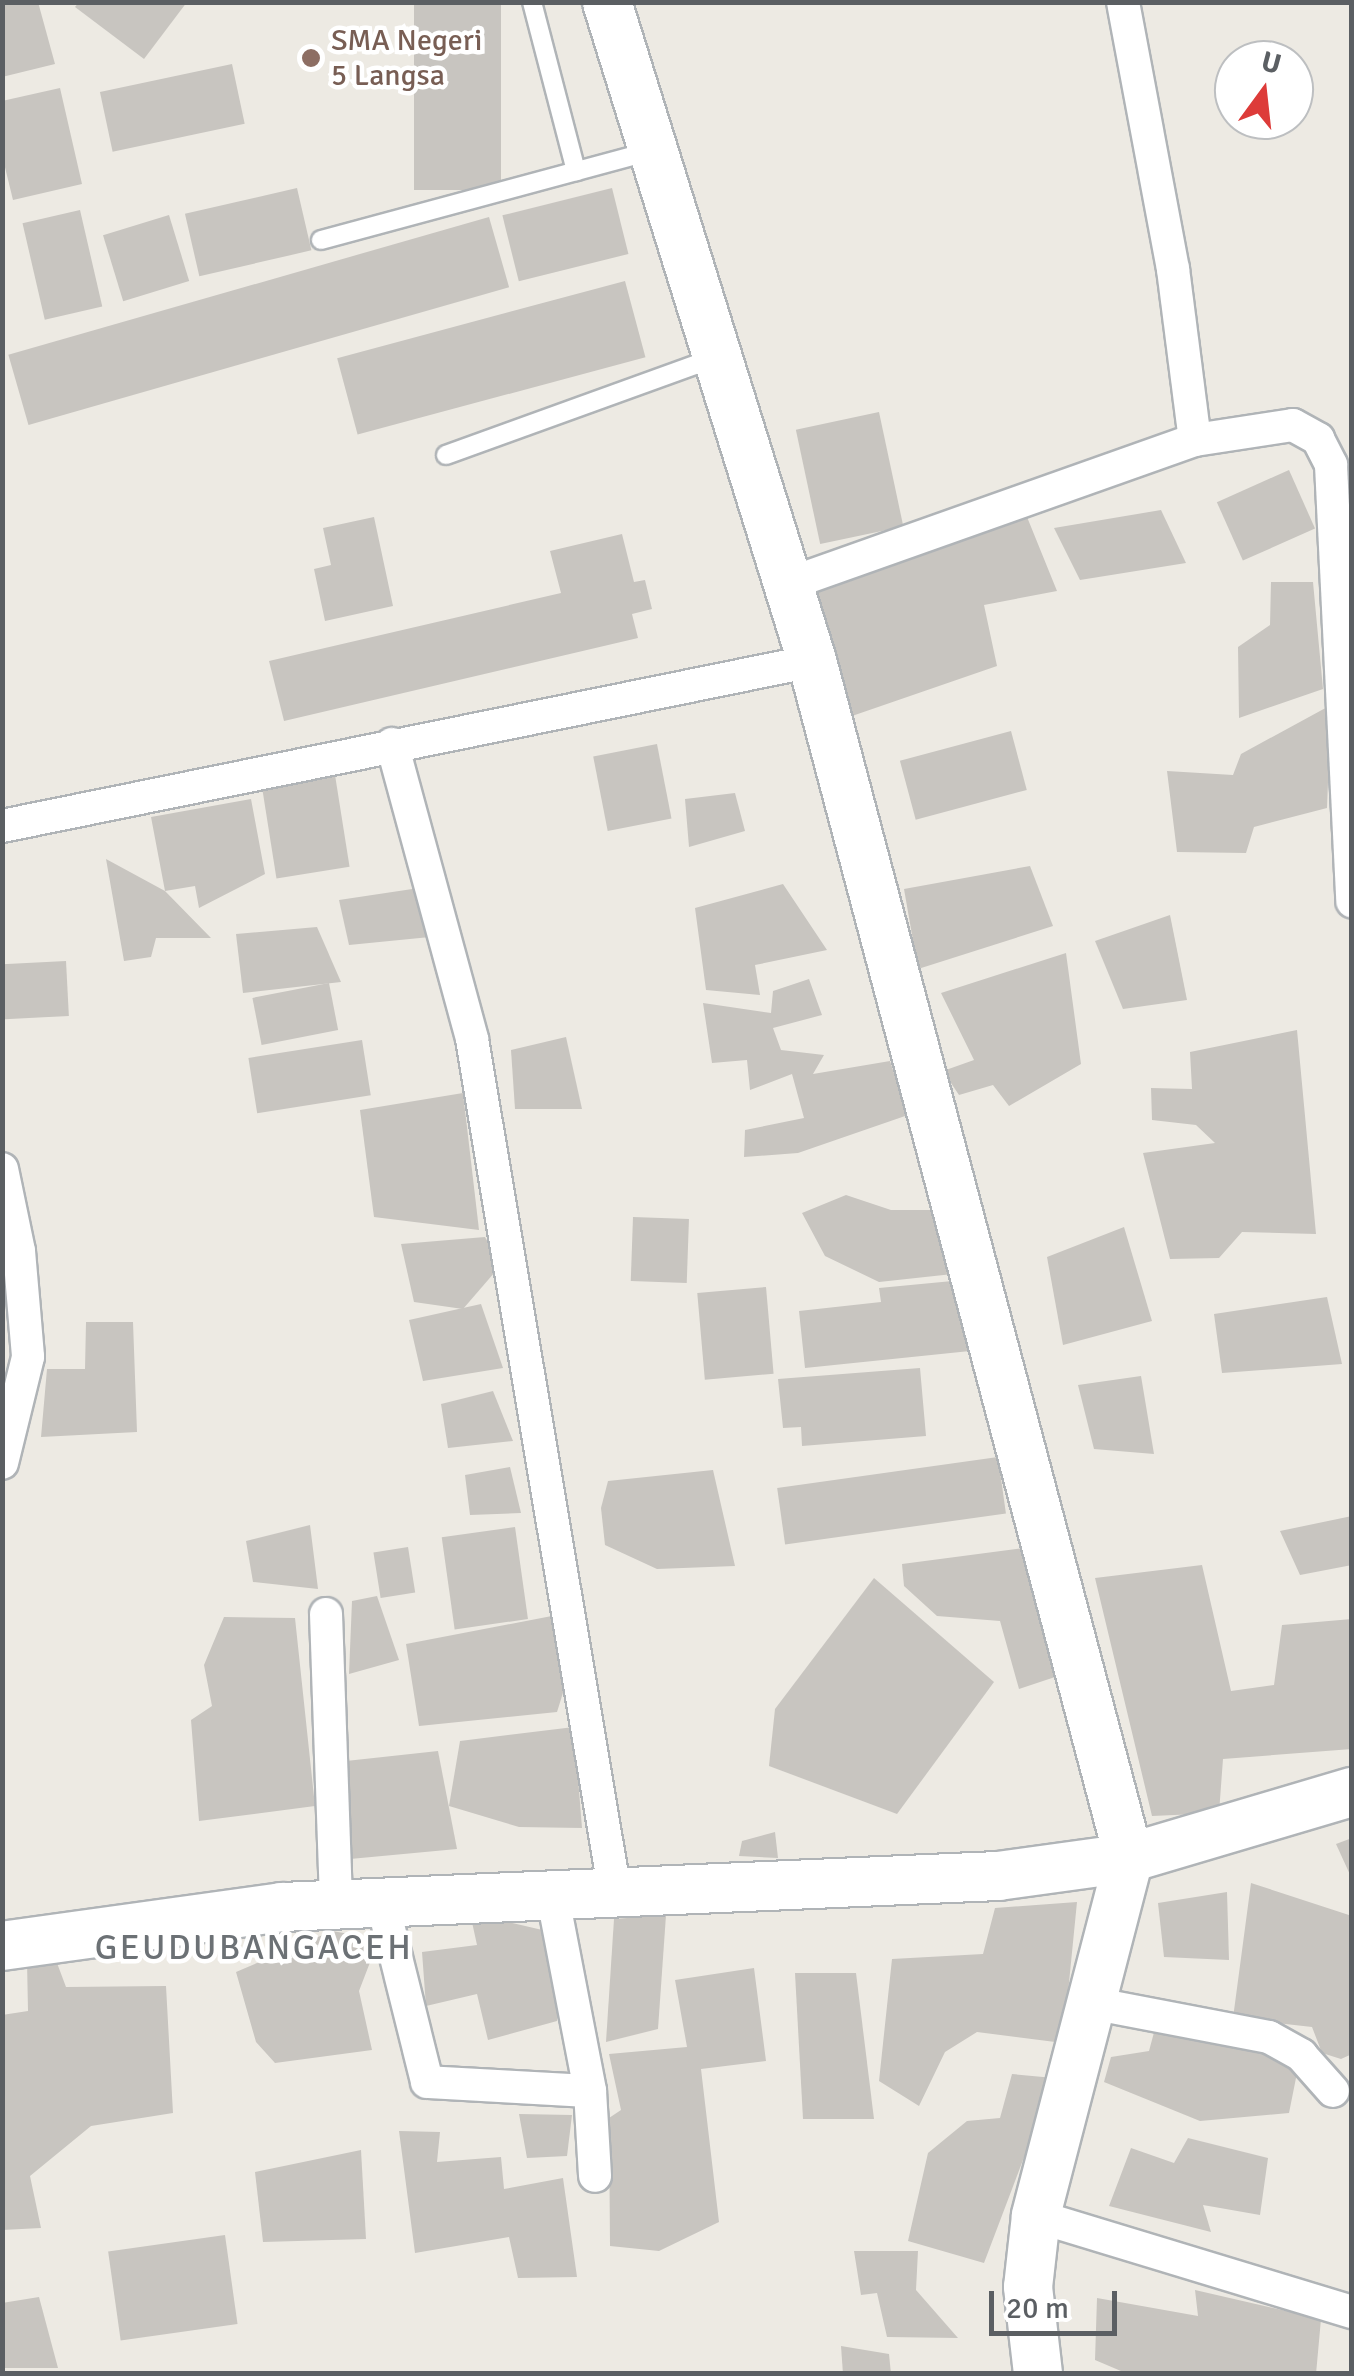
<!DOCTYPE html>
<style>
body{margin:0}
#map{position:relative;width:1354px;height:2376px;overflow:hidden;background:#edeae3;font-family:Signika,sans-serif}
div>[style]{position:absolute}
[style*='--x']{left:calc(var(--x)*1px);top:calc(var(--y)*1px);width:calc(var(--w)*1px);rotate:calc(var(--a)*1deg)}
.building>*{inset:0;background:#c8c5c0;transform-origin:0 0}
.roads{filter:drop-shadow(2px 0 #b0b4b7) drop-shadow(-2px 0 #b0b4b7) drop-shadow(0 2px #b0b4b7) drop-shadow(0 -2px #b0b4b7)}
.lane>*{height:18px;margin:-9px;padding:0 9px;transform-origin:9px;border-radius:9px;background:#fff}
.street>*{height:32px;margin:-16px;padding:0 16px;transform-origin:16px;border-radius:16px;background:#fff}
.secondary>*{height:48px;margin:-24px;padding:0 24px;transform-origin:24px;border-radius:24px;background:#fff}
.dots>*{width:28px;height:28px;translate:-50% -50%;box-sizing:border-box;border:5px solid #fff;border-radius:50%}
span{translate:-50% -50%;white-space:nowrap;text-align:center;line-height:1.15;-webkit-text-stroke:9px #fff;paint-order:stroke}
.education-label{font-size:30px;color:#785e54}
.left{translate:0 -50%;text-align:left}
.quarter-label{font-size:35px;color:#6c7175;letter-spacing:2.5px}
.frame{position:absolute;inset:0;border:5px solid #5b5f63;pointer-events:none}
.north{position:absolute;left:1214px;top:40px;width:100px;height:100px;box-sizing:border-box;background:#fff;border:2px solid #bdbfc1;border-radius:50%;rotate:15deg;font-size:28px;font-weight:700;line-height:40px;text-align:center;color:#5b5f63}
.north::after{content:'';display:block;margin:auto;width:35px;height:45px;background:#dd3b39;clip-path:polygon(50% 0,100% 100%,50% 72%,0 100%)}
.scale{position:absolute;left:989px;top:2291px;width:128px;height:45px;box-sizing:border-box;border:5px solid #5b5f63;border-top:0;padding-left:12px;font-size:30px;line-height:35px;white-space:nowrap;color:#5b5f63;-webkit-text-stroke:8px #fff;paint-order:stroke}
</style>
<div id="map">
<div class="building">
<i style="clip-path:polygon(2px 2px,38px 2px,55px 64px,2px 77px)"></i>
<i style="clip-path:polygon(79px 2px,187px 2px,144px 59px,75px 7px)"></i>
<i style="left:414px;top:2px;width:87px;height:188px"></i>
<i style="left:232px;top:64px;width:61px;height:135px;rotate:78deg"></i>
<i style="clip-path:polygon(60px 88px,82px 184px,13px 200px,2px 155px,2px 101px)"></i>
<i style="left:297px;top:188px;width:64px;height:115px;rotate:77deg"></i>
<i style="left:612px;top:188px;width:68px;height:113px;rotate:76deg"></i>
<i style="left:80px;top:210px;width:99px;height:59px;rotate:77deg"></i>
<i style="left:169px;top:215px;width:69px;height:69px;rotate:73deg"></i>
<i style="left:489px;top:217px;width:73px;height:500px;rotate:74deg"></i>
<i style="left:625px;top:281px;width:79px;height:298px;rotate:75deg"></i>
<i style="left:879px;top:412px;width:117px;height:85px;rotate:78deg"></i>
<i style="left:1289px;top:470px;width:64px;height:79px;rotate:66deg"></i>
<i style="clip-path:polygon(1161px 510px,1186px 563px,1080px 580px,1054px 528px)"></i>
<i style="clip-path:polygon(1025px 512px,1057px 591px,984px 605px,997px 666px,852px 716px,813px 584px,951px 545px)"></i>
<i style="clip-path:polygon(374px 517px,393px 606px,325px 621px,314px 569px,331px 565px,323px 528px)"></i>
<i style="clip-path:polygon(622px 534px,634px 582px,645px 580px,652px 609px,632px 614px,638px 638px,284px 721px,269px 661px,561px 593px,550px 551px)"></i>
<i style="clip-path:polygon(1271px 582px,1313px 582px,1323px 689px,1239px 718px,1238px 647px,1270px 625px)"></i>
<i style="clip-path:polygon(1331px 705px,1327px 808px,1254px 827px,1246px 853px,1177px 852px,1167px 771px,1233px 775px,1241px 754px)"></i>
<i style="left:1011px;top:731px;width:61px;height:115px;rotate:75deg"></i>
<i style="left:657px;top:744px;width:76px;height:65px;rotate:79deg"></i>
<i style="left:335px;top:775px;width:93px;height:74px;rotate:81deg"></i>
<i style="clip-path:polygon(735px 793px,745px 831px,689px 847px,685px 799px)"></i>
<i style="clip-path:polygon(251px 799px,265px 874px,199px 908px,195px 886px,165px 891px,151px 817px)"></i>
<i style="clip-path:polygon(106px 859px,165px 891px,211px 938px,156px 938px,151px 957px,124px 961px)"></i>
<i style="clip-path:polygon(1030px 866px,1053px 926px,918px 969px,904px 889px)"></i>
<i style="clip-path:polygon(783px 884px,827px 950px,755px 965px,760px 995px,706px 990px,695px 908px)"></i>
<i style="clip-path:polygon(419px 888px,430px 937px,349px 945px,339px 900px)"></i>
<i style="clip-path:polygon(1170px 915px,1187px 1000px,1123px 1009px,1095px 941px)"></i>
<i style="clip-path:polygon(317px 927px,341px 982px,243px 993px,236px 934px)"></i>
<i style="clip-path:polygon(1066px 953px,1081px 1064px,1009px 1106px,993px 1085px,959px 1095px,943px 1071px,974px 1060px,941px 993px)"></i>
<i style="left:66px;top:961px;width:55px;height:64px;rotate:87deg"></i>
<i style="clip-path:polygon(809px 979px,822px 1015px,773px 1028px,781px 1050px,824px 1055px,813px 1074px,890px 1061px,908px 1115px,798px 1153px,744px 1157px,745px 1130px,804px 1118px,792px 1074px,750px 1090px,747px 1060px,712px 1063px,703px 1003px,771px 1013px,773px 991px)"></i>
<i style="left:329px;top:983px;width:48px;height:78px;rotate:79deg"></i>
<i style="clip-path:polygon(1297px 1030px,1316px 1234px,1242px 1232px,1219px 1258px,1170px 1259px,1143px 1153px,1215px 1143px,1196px 1125px,1152px 1120px,1151px 1088px,1192px 1089px,1190px 1052px)"></i>
<i style="clip-path:polygon(566px 1037px,582px 1109px,515px 1109px,511px 1050px)"></i>
<i style="left:362px;top:1040px;width:56px;height:115px;rotate:81deg"></i>
<i style="clip-path:polygon(463px 1093px,479px 1230px,374px 1217px,360px 1110px)"></i>
<i style="clip-path:polygon(846px 1195px,891px 1210px,930px 1210px,962px 1273px,879px 1282px,825px 1256px,802px 1213px)"></i>
<i style="left:633px;top:1217px;width:56px;height:64px;rotate:2deg"></i>
<i style="clip-path:polygon(1124px 1227px,1152px 1321px,1063px 1345px,1047px 1257px)"></i>
<i style="clip-path:polygon(485px 1237px,501px 1265px,463px 1309px,414px 1302px,401px 1244px)"></i>
<i style="clip-path:polygon(963px 1280px,970px 1351px,805px 1368px,799px 1311px,881px 1302px,879px 1288px)"></i>
<i style="left:766px;top:1287px;width:87px;height:69px;rotate:85deg"></i>
<i style="clip-path:polygon(1327px 1297px,1342px 1364px,1222px 1373px,1214px 1314px)"></i>
<i style="clip-path:polygon(481px 1304px,503px 1368px,423px 1381px,409px 1320px)"></i>
<i style="clip-path:polygon(86px 1322px,133px 1322px,137px 1432px,41px 1437px,47px 1369px,85px 1369px)"></i>
<i style="clip-path:polygon(920px 1368px,926px 1436px,802px 1446px,801px 1427px,783px 1428px,778px 1379px)"></i>
<i style="clip-path:polygon(1141px 1376px,1154px 1454px,1094px 1449px,1078px 1385px)"></i>
<i style="clip-path:polygon(493px 1391px,513px 1441px,448px 1448px,441px 1404px)"></i>
<i style="left:998px;top:1457px;width:57px;height:223px;rotate:82deg"></i>
<i style="clip-path:polygon(510px 1467px,521px 1513px,470px 1515px,465px 1475px)"></i>
<i style="clip-path:polygon(713px 1470px,735px 1566px,657px 1569px,605px 1545px,601px 1508px,608px 1481px)"></i>
<i style="clip-path:polygon(1352px 1516px,1352px 1565px,1300px 1575px,1280px 1531px)"></i>
<i style="clip-path:polygon(310px 1525px,318px 1589px,253px 1582px,246px 1541px)"></i>
<i style="left:515px;top:1527px;width:93px;height:74px;rotate:82deg"></i>
<i style="left:408px;top:1547px;width:46px;height:35px;rotate:81deg"></i>
<i style="clip-path:polygon(1024px 1548px,1058px 1676px,1019px 1689px,1000px 1621px,937px 1616px,904px 1586px,902px 1564px)"></i>
<i style="clip-path:polygon(1202px 1565px,1231px 1691px,1274px 1685px,1282px 1625px,1352px 1619px,1352px 1749px,1223px 1759px,1219px 1813px,1152px 1816px,1095px 1578px)"></i>
<i style="clip-path:polygon(874px 1578px,994px 1682px,897px 1814px,769px 1766px,775px 1709px)"></i>
<i style="clip-path:polygon(377px 1596px,399px 1660px,349px 1674px,352px 1601px)"></i>
<i style="clip-path:polygon(557px 1615px,566px 1683px,557px 1712px,419px 1726px,406px 1644px)"></i>
<i style="clip-path:polygon(224px 1617px,295px 1618px,315px 1806px,199px 1821px,191px 1720px,212px 1706px,204px 1665px)"></i>
<i style="clip-path:polygon(574px 1727px,582px 1828px,519px 1827px,449px 1806px,460px 1741px)"></i>
<i style="clip-path:polygon(438px 1751px,457px 1849px,350px 1859px,346px 1761px)"></i>
<i style="clip-path:polygon(775px 1832px,778px 1858px,739px 1856px,742px 1841px)"></i>
<i style="clip-path:polygon(1352px 1838px,1352px 1879px,1336px 1844px)"></i>
<i style="clip-path:polygon(1251px 1883px,1352px 1916px,1352px 2054px,1341px 2059px,1322px 2053px,1312px 2027px,1233px 2018px)"></i>
<i style="clip-path:polygon(1227px 1892px,1229px 1960px,1164px 1957px,1158px 1903px)"></i>
<i style="clip-path:polygon(1077px 1902px,1063px 2043px,977px 2032px,945px 2052px,919px 2106px,879px 2081px,892px 1959px,983px 1954px,995px 1908px)"></i>
<i style="clip-path:polygon(470px 1913px,551px 1932px,563px 1973px,557px 2021px,488px 2040px,477px 1994px,426px 2006px,422px 1952px,477px 1945px)"></i>
<i style="clip-path:polygon(666px 1915px,658px 2029px,606px 2042px,614px 1919px)"></i>
<i style="clip-path:polygon(332px 1931px,379px 1939px,359px 1991px,372px 2050px,275px 2063px,256px 2042px,236px 1972px)"></i>
<i style="clip-path:polygon(27px 1961px,57px 1963px,66px 1987px,166px 1986px,173px 2113px,91px 2126px,30px 2176px,41px 2228px,2px 2230px,2px 2015px,28px 2011px)"></i>
<i style="clip-path:polygon(754px 1968px,766px 2061px,701px 2069px,719px 2222px,659px 2251px,610px 2246px,609px 2118px,621px 2110px,609px 2054px,687px 2047px,675px 1980px)"></i>
<i style="clip-path:polygon(795px 1973px,856px 1973px,874px 2119px,803px 2119px)"></i>
<i style="clip-path:polygon(1156px 2025px,1299px 2063px,1289px 2113px,1200px 2121px,1104px 2082px,1111px 2057px,1149px 2051px)"></i>
<i style="clip-path:polygon(1012px 2074px,1054px 2078px,984px 2263px,908px 2241px,928px 2153px,967px 2121px,1000px 2118px)"></i>
<i style="clip-path:polygon(519px 2114px,572px 2115px,567px 2156px,527px 2158px)"></i>
<i style="clip-path:polygon(399px 2131px,440px 2132px,437px 2162px,501px 2157px,504px 2189px,563px 2178px,577px 2277px,518px 2278px,509px 2237px,415px 2253px)"></i>
<i style="clip-path:polygon(1188px 2138px,1268px 2158px,1260px 2215px,1203px 2205px,1211px 2232px,1109px 2206px,1131px 2148px,1174px 2163px)"></i>
<i style="clip-path:polygon(361px 2150px,366px 2239px,263px 2242px,255px 2172px)"></i>
<i style="left:225px;top:2235px;width:90px;height:118px;rotate:82deg"></i>
<i style="clip-path:polygon(854px 2251px,918px 2251px,916px 2290px,958px 2338px,887px 2337px,877px 2293px,861px 2295px)"></i>
<i style="clip-path:polygon(1195px 2290px,1321px 2319px,1316px 2374px,1128px 2374px,1095px 2360px,1097px 2298px,1198px 2316px)"></i>
<i style="clip-path:polygon(39px 2297px,58px 2368px,2px 2368px,2px 2303px)"></i>
<i style="clip-path:polygon(841px 2346px,889px 2354px,891px 2374px,843px 2374px)"></i>
</div>
<div class="roads">
<div class="lane">
<i style="--x:532;--y:2;--w:175;--a:75.4"></i>
<i style="--x:321;--y:240;--w:341;--a:-15.1"></i>
<i style="--x:446;--y:455;--w:285;--a:-19.9"></i>
</div>
<div class="street">
<i style="--x:1123;--y:2;--w:272;--a:79.4"></i>
<i style="--x:1173;--y:269;--w:172;--a:82.7"></i>
<i style="--x:788;--y:584;--w:432;--a:-19.5"></i>
<i style="--x:1195;--y:440;--w:99;--a:-8.7"></i>
<i style="--x:1293;--y:425;--w:29;--a:29"></i>
<i style="--x:1318;--y:439;--w:29;--a:63"></i>
<i style="--x:1331;--y:465;--w:437;--a:87.2"></i>
<i style="--x:392;--y:744;--w:306;--a:74.8"></i>
<i style="--x:472;--y:1039;--w:861;--a:80.5"></i>
<i style="--x:2;--y:826;--w:827;--a:-11.51"></i>
<i style="--x:2;--y:1169;--w:84;--a:78.3"></i>
<i style="--x:19;--y:1251;--w:106;--a:85.1"></i>
<i style="--x:28;--y:1357;--w:109;--a:103.8"></i>
<i style="--x:326;--y:1614;--w:292;--a:88"></i>
<i style="--x:552;--y:1893;--w:202;--a:79.1"></i>
<i style="--x:590;--y:2091;--w:85;--a:86.6"></i>
<i style="--x:383;--y:1905;--w:182;--a:76"></i>
<i style="--x:427;--y:2082;--w:163;--a:3.2"></i>
<i style="--x:1091;--y:2003;--w:181;--a:10.8"></i>
<i style="--x:1269;--y:2037;--w:37;--a:29"></i>
<i style="--x:1301;--y:2055;--w:48;--a:48.4"></i>
<i style="--x:1036;--y:2216;--w:330;--a:16.9"></i>
</div>
<div class="secondary">
<i style="--x:607;--y:2;--w:690;--a:72.72"></i>
<i style="--x:812;--y:661;--w:1238;--a:75.17"></i>
<i style="--x:1129;--y:1858;--w:370;--a:104.6"></i>
<i style="--x:1036;--y:2216;--w:71;--a:96.4"></i>
<i style="--x:1028;--y:2287;--w:88;--a:83.4"></i>
<i style="--x:2;--y:1946;--w:283;--a:-7.9"></i>
<i style="--x:282;--y:1907;--w:717;--a:-2.48"></i>
<i style="--x:998;--y:1876;--w:132;--a:-7.8"></i>
<i style="--x:1129;--y:1858;--w:233;--a:-16.5"></i>
</div>
</div>
<div class="dots">
<i style="left:311px;top:58px;background:#8d6e63"></i>
</div>
<div class="education-label">
<span class="left" style="left:331px;top:58px">SMA Negeri<br>5 Langsa</span>
</div>
<div class="quarter-label">
<span style="left:254px;top:1948px">GEUDUBANGACEH</span>
</div>
<div class="frame"></div>
<div class="north">U</div>
<div class="scale">20 m</div>
</div>
